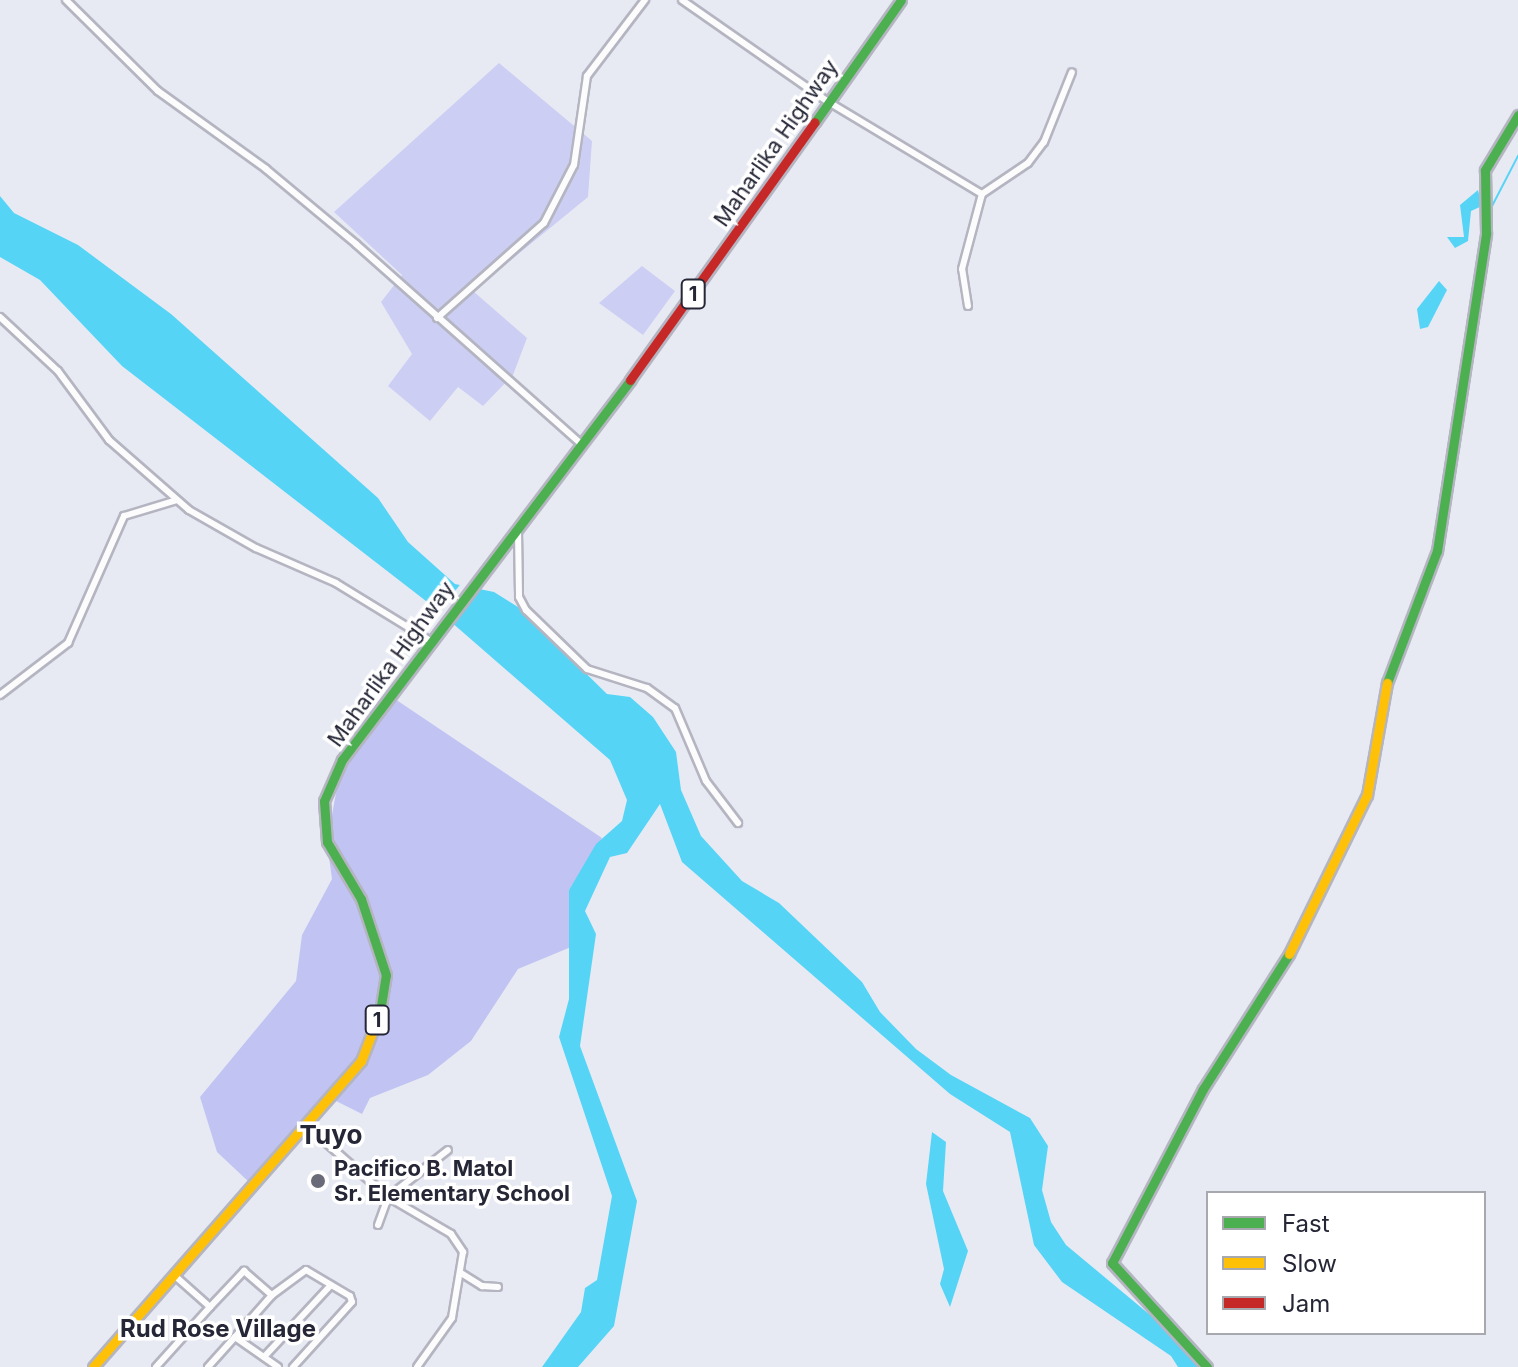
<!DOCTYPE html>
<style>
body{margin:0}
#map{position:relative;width:1518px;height:1367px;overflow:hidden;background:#e8eaf3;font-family:Inter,sans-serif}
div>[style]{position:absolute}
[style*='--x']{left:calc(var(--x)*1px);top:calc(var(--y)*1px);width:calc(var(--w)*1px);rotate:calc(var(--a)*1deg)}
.green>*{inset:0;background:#cccef4}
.forest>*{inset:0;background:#c1c4f3}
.water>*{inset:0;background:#56d4f6}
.pier>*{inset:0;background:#e8eaf3}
.stream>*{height:2px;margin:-1px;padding:0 1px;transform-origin:1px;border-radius:1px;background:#56d4f6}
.roads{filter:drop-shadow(2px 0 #b4b5c1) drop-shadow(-2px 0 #b4b5c1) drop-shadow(0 2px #b4b5c1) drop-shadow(0 -2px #b4b5c1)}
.street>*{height:6px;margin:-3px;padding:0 3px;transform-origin:3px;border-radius:3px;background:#fcfcfd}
.fast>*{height:9px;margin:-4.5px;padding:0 4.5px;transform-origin:4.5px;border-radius:4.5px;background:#4caf50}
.slow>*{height:9px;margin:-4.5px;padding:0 4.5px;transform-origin:4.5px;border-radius:4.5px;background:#ffc107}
.jam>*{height:9px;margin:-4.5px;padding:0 4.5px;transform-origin:4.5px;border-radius:4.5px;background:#c62828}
.dots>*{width:22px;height:22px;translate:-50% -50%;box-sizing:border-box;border:4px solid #fff;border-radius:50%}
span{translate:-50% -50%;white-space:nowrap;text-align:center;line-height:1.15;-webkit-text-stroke:7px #fff;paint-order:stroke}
.shield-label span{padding:2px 6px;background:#fff;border:2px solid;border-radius:6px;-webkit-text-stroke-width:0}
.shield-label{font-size:20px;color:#252636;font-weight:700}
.street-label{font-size:22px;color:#252636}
.poi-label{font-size:22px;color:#252636;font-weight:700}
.left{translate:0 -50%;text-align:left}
.neighbourhood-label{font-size:24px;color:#252636;font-weight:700}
.quarter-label{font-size:26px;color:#252636;font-weight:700}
.legend{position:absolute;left:1206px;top:1191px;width:280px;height:144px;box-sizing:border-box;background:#fff;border:2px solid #a8a8af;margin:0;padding:10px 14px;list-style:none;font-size:24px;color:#252636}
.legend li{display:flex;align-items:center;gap:16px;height:40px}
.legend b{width:40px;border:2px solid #a8a8af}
</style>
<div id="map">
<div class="green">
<i style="clip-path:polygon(499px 63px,592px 141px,588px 197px,473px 291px,527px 338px,513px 375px,483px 406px,458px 387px,430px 421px,388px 386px,412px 354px,381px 302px,402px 275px,334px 212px)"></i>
<i style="clip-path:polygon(642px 266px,675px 291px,643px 335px,599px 303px)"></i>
</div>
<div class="forest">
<i style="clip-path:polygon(389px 695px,602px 838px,569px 890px,571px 947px,518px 969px,471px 1041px,428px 1075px,370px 1098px,362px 1114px,332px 1099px,250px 1183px,217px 1152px,200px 1097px,296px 981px,302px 935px,332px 879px,327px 842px,342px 760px)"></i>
</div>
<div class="water">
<i style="clip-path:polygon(1478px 190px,1482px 206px,1471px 211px,1468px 241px,1455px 248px,1447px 237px,1464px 237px,1460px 205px)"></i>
<i style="clip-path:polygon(0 196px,14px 213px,78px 245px,171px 314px,378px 498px,408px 542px,455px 584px,494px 592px,518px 607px,607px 694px,630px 697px,653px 717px,676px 752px,681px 790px,701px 836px,742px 881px,779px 903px,862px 982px,880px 1012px,916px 1049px,951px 1075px,1030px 1118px,1048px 1146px,1042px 1190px,1051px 1222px,1066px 1245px,1185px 1344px,1199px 1367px,1178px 1367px,1171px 1356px,1062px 1282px,1034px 1245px,1010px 1132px,950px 1094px,682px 862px,660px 804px,627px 853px,610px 857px,585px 911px,596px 934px,580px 1046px,637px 1201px,614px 1326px,578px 1367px,542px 1367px,581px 1312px,585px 1288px,597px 1280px,612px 1196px,559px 1037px,569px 999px,569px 890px,596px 844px,622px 821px,627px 800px,610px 760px,435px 608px,122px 366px,40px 280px,0 257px)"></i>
<i style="clip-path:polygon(1439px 281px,1447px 290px,1428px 327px,1420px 329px,1417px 309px)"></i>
<i style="clip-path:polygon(932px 1132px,946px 1142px,943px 1191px,968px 1251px,950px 1307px,940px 1284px,944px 1269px,926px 1184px)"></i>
</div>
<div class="pier">
<i style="clip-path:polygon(463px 581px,482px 585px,443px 622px,436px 615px)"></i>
</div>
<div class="stream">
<i style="--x:1491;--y:208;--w:59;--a:-62.6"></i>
</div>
<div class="roads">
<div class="street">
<i style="--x:66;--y:0;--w:129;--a:44.7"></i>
<i style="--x:158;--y:91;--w:133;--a:35.8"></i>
<i style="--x:266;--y:169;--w:117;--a:39.8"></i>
<i style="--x:356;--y:244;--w:300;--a:41.6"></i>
<i style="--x:682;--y:0;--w:177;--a:34.9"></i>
<i style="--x:827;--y:101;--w:181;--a:31"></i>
<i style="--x:968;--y:306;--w:37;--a:-99"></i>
<i style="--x:962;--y:269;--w:78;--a:-75.1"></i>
<i style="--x:982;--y:194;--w:55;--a:-34"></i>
<i style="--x:1028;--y:163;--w:26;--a:-53"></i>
<i style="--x:1044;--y:142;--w:75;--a:-68.2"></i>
<i style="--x:0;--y:317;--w:79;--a:43"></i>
<i style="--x:58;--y:371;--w:86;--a:53.5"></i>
<i style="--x:109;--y:440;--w:106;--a:41.2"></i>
<i style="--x:189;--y:510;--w:77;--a:29.6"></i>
<i style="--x:256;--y:548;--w:87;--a:23.6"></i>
<i style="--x:336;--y:583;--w:109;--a:31.5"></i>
<i style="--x:437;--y:318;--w:143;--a:-41.6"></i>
<i style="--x:544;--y:223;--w:65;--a:-62.7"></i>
<i style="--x:574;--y:165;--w:90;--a:-81.7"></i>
<i style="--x:587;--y:76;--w:96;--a:-52.7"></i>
<i style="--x:518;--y:531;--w:66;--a:89.1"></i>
<i style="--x:519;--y:597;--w:15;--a:62"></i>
<i style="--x:526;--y:610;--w:85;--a:44"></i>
<i style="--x:587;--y:669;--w:63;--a:17.6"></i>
<i style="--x:647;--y:688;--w:34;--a:36"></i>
<i style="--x:675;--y:708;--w:79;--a:67"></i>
<i style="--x:706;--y:781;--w:53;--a:52.7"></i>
<i style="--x:0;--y:695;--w:86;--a:-37.4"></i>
<i style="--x:68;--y:643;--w:139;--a:-66.2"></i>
<i style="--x:124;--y:516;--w:55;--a:-16.8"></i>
<i style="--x:308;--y:1127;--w:106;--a:41.2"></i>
<i style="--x:388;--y:1197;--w:73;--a:30.4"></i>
<i style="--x:451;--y:1234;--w:22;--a:56"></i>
<i style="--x:463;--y:1252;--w:67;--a:99.5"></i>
<i style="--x:452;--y:1318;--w:60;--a:125.5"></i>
<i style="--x:378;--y:1225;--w:30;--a:-70"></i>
<i style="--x:388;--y:1197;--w:76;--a:-38.1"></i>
<i style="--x:461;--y:1273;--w:25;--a:32"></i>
<i style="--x:482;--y:1286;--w:16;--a:4"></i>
<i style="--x:174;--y:1275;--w:48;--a:41.6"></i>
<i style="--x:210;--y:1307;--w:50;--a:-46.6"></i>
<i style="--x:244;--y:1271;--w:37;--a:41"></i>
<i style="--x:264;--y:1357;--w:98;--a:-47.1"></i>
<i style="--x:156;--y:1367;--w:81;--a:-48"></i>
<i style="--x:208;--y:1367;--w:40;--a:-48"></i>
<i style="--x:278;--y:1367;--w:52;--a:-145.1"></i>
<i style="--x:235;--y:1337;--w:56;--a:-48.6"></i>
<i style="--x:272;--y:1295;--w:42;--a:-36.3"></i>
<i style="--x:306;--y:1270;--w:51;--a:30.6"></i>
<i style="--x:350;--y:1296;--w:6;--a:72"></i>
<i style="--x:352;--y:1302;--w:88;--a:132.2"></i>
</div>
<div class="fast">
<i style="--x:815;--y:122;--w:149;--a:-54.8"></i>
<i style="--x:1387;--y:683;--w:141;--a:-69.3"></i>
<i style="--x:1437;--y:551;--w:322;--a:-81.2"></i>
<i style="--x:1486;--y:233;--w:63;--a:-90.9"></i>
<i style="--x:1485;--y:170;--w:64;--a:-59"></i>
<i style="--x:380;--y:1012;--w:37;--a:-81"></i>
<i style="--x:386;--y:975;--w:80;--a:-108.2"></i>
<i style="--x:361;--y:899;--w:66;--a:-120.8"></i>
<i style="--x:327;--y:842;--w:41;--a:-94.2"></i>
<i style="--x:324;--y:801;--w:45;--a:-66.3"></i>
<i style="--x:342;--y:760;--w:477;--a:-52.8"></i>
<i style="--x:1207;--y:1367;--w:141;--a:-132.4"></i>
<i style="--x:1112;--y:1263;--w:196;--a:-62.4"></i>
<i style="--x:1203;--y:1089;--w:160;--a:-57.5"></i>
</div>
<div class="slow">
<i style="--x:1289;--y:954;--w:177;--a:-63.9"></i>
<i style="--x:1367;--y:795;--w:114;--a:-79.9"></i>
<i style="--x:93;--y:1367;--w:407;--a:-48.8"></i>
<i style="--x:361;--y:1061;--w:53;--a:-68.8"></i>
</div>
<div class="jam">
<i style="--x:630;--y:380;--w:317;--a:-54.4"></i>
</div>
</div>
<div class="dots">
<i style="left:318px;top:1181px;background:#696b78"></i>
</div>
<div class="shield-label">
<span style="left:693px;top:294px">1</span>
<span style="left:377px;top:1020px">1</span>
</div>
<div class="street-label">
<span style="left:776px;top:143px;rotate:-55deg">Maharlika Highway</span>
<span style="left:391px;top:664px;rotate:-54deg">Maharlika Highway</span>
</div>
<div class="poi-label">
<span class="left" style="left:334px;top:1181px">Pacifico B. Matol<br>Sr. Elementary School</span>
</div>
<div class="neighbourhood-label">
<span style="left:218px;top:1329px">Rud Rose Village</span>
</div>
<div class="quarter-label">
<span style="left:331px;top:1135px">Tuyo</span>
</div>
<ul class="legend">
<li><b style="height:10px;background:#4caf50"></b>Fast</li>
<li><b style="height:10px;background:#ffc107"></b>Slow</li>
<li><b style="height:10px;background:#c62828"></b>Jam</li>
</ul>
</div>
